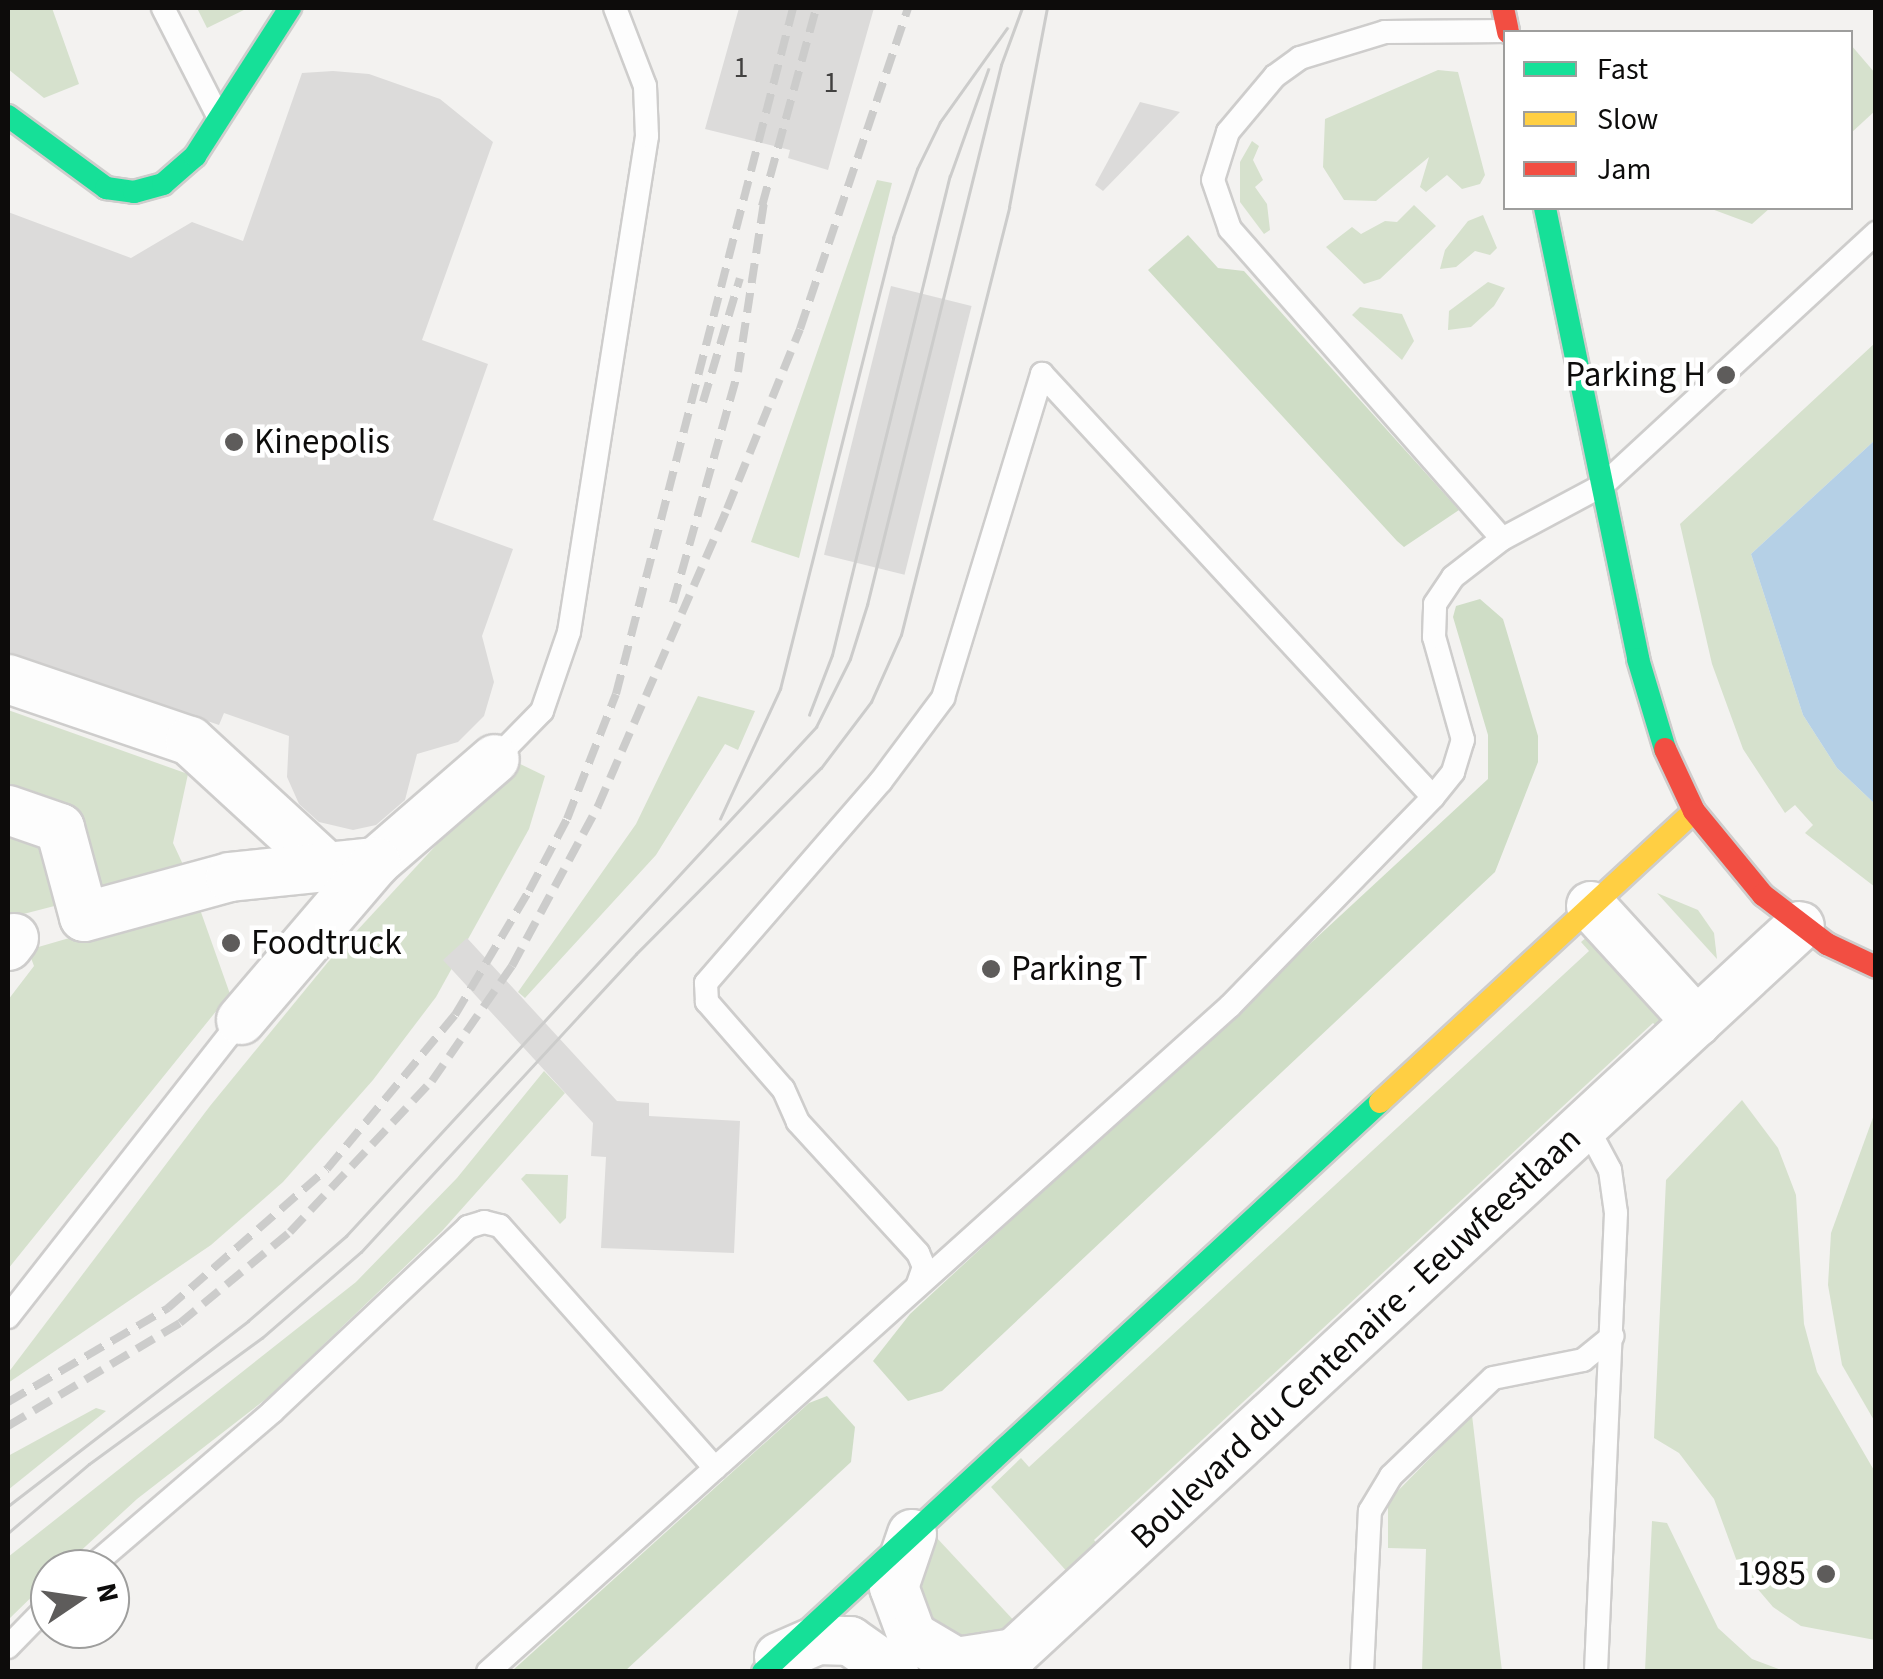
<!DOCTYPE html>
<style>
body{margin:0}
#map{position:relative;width:1883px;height:1679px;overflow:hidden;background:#f3f2f0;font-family:"Source Sans 3",sans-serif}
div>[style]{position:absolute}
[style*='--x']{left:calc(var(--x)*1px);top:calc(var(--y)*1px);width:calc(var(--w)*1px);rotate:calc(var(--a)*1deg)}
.green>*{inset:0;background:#d6e1cd}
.forest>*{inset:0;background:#cfddc6}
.water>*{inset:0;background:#b5d0e6}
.building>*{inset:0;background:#dcdbda;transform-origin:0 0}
.roads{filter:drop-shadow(2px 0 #cecdcc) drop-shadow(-2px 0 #cecdcc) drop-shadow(0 2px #cecdcc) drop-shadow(0 -2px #cecdcc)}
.lane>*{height:22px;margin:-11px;padding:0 11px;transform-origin:11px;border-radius:11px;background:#fdfdfd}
.street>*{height:48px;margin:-24px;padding:0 24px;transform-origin:24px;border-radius:24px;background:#fdfdfd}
.fast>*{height:22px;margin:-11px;padding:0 11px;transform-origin:11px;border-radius:11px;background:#16e098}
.slow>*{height:22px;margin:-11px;padding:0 11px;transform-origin:11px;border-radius:11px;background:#ffcf43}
.jam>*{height:22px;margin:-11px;padding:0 11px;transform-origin:11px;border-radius:11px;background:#f24e42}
.tram>*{height:2.5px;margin:-1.25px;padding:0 1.25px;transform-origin:1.25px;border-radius:1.25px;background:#cccccb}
.rail>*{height:8px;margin-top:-4px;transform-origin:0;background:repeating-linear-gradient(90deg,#cccccb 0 20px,transparent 0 30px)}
.dots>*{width:28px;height:28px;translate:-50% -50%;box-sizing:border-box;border:5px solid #fff;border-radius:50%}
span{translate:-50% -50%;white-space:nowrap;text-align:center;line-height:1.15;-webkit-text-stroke:9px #fff;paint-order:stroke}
.number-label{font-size:30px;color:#424140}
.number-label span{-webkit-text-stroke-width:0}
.poi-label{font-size:35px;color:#0d0c0b}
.right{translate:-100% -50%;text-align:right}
.left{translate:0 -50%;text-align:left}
.street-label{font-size:35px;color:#0d0c0b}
.frame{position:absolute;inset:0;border:10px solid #0d0c0b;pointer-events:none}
.legend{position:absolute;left:1503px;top:30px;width:350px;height:180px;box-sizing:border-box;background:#fff;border:2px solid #9e9e9d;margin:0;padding:12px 18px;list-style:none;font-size:30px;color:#0d0c0b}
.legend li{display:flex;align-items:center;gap:20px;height:50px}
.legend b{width:50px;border:2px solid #9e9e9d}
.north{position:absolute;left:30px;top:1549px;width:100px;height:100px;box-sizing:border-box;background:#fff;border:2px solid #9e9e9d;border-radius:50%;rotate:77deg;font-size:28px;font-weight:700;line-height:40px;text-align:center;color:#0d0c0b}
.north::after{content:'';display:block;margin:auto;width:35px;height:45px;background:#5e5c5b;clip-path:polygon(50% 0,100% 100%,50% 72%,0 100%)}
</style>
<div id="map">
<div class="green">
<i style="clip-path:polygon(8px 8px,52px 8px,79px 84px,44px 98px,8px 69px)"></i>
<i style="clip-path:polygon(197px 8px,248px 8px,207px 28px)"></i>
<i style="clip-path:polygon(1851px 45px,1875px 73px,1876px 110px,1851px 133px)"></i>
<i style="clip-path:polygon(1438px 70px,1458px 72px,1485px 175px,1480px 184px,1462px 189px,1447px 175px,1426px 192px,1420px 187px,1429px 157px,1376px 201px,1344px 200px,1323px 167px,1325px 119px)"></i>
<i style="clip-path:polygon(1252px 141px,1259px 146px,1253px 160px,1263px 180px,1255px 187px,1267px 204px,1270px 230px,1264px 234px,1240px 202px,1240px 162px)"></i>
<i style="clip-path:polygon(877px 180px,892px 183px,799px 558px,751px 542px)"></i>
<i style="clip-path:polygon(1414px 205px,1436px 226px,1380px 279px,1364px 284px,1326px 247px,1352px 227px,1361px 234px,1385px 221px,1397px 222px)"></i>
<i style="clip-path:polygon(1709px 208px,1770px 208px,1752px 224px)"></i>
<i style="clip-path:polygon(1483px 215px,1497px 248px,1490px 255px,1475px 251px,1456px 267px,1440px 269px,1445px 250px,1468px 221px)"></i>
<i style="clip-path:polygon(1488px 282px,1505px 288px,1494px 306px,1471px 327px,1448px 330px,1449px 311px)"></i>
<i style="clip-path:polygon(1360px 307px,1402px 314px,1414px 341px,1402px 360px,1352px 315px)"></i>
<i style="clip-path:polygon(1875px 343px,1875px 440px,1751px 554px,1803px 715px,1837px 768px,1875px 804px,1875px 887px,1805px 833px,1813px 825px,1795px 805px,1785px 813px,1743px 749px,1712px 664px,1680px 524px)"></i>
<i style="clip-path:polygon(698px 696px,755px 711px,738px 750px,725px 744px,656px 855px,525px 998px,518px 992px,636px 824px)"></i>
<i style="clip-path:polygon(8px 710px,188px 774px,173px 843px,186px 871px,94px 899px,8px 794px)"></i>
<i style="clip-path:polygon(514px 761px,545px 776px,529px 829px,436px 997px,373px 1080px,283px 1182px,211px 1245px,8px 1383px,8px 1373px,210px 1106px,328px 962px)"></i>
<i style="clip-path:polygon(8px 824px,43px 837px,66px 903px,8px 918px)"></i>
<i style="clip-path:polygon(1657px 893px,1698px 910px,1714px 933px,1717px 959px)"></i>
<i style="clip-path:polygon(197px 901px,230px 994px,8px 1269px,8px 1000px,34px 966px,28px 950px)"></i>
<i style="clip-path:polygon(1588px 936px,1667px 1018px,1661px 1030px,1653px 1023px,1094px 1540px,1101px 1549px,1070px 1575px,991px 1487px,1021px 1458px,1029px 1467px,1589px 951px,1581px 942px)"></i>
<i style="clip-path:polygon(544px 1071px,565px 1093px,442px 1231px,271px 1395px,137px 1499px,61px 1569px,50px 1569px,50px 1579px,8px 1620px,8px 1557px,356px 1282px,457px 1178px)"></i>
<i style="clip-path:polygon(1742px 1100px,1778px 1148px,1796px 1195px,1804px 1324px,1817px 1372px,1875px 1472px,1875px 1640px,1801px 1626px,1773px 1607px,1739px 1567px,1714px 1499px,1679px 1453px,1654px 1438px,1666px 1180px)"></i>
<i style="clip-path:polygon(1875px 1112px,1876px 1422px,1875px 1422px,1842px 1365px,1828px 1285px,1831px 1233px)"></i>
<i style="clip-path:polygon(526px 1174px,568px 1175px,566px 1218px,560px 1224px,521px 1179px)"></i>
<i style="clip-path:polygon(96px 1408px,106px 1411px,8px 1490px,8px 1456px)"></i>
<i style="clip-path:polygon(1472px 1415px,1502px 1671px,1422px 1671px,1426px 1549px,1388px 1548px,1388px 1501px)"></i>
<i style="clip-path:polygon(1652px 1521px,1667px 1523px,1718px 1628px,1752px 1659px,1784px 1671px,1645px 1671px)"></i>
<i style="clip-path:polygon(936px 1537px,1018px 1625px,1008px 1634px,955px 1649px,907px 1601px)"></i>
</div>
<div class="forest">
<i style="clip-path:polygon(1188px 235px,1218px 268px,1244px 271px,1459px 510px,1404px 547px,1397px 541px,1148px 270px)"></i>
<i style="clip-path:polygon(1480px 599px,1503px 619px,1538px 736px,1538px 762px,1495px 872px,942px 1391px,908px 1401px,873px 1361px,910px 1314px,1488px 779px,1488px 735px,1453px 617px,1456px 606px)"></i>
<i style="clip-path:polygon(827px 1396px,855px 1427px,851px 1462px,625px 1671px,512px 1671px,809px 1403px)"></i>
</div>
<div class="water">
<i style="clip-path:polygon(1875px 440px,1875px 804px,1837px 768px,1803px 715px,1751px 554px)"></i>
</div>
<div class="building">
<i style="clip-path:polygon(739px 8px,874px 8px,828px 170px,788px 158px,790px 150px,705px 129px)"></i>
<i style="clip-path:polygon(333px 71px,369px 74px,440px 99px,493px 142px,422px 340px,488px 364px,433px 520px,513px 549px,482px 636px,494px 682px,484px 716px,458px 742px,417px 754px,405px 800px,376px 825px,353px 830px,319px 822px,299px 804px,287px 777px,289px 736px,224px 713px,219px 725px,8px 652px,8px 212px,131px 258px,192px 222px,243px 241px,302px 73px)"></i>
<i style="clip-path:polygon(1140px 102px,1180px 112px,1103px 191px,1095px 185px)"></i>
<i style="left:891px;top:286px;width:83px;height:277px;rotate:14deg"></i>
<i style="clip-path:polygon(467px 938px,617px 1101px,649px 1103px,649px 1116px,740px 1121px,734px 1253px,601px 1248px,606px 1157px,591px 1156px,593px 1123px,443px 960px)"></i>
</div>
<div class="roads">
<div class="lane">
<i style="--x:163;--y:8;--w:121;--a:63"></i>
<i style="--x:1508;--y:31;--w:123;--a:179.5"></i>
<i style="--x:1385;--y:32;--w:89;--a:163"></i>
<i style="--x:1300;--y:58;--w:31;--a:144"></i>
<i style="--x:1275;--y:76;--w:73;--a:130"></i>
<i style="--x:1228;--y:132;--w:50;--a:107.4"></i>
<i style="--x:1213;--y:180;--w:52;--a:70.9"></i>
<i style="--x:1230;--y:229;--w:412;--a:48.7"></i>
<i style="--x:1502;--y:539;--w:115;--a:-28.1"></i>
<i style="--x:1603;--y:485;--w:372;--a:-42.7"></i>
<i style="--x:495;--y:759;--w:67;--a:-45.6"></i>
<i style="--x:542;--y:711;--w:83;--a:-71.1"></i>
<i style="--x:569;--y:632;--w:502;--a:-81.06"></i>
<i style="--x:647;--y:136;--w:50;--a:-92.3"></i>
<i style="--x:645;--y:86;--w:84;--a:-111"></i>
<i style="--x:1586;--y:1125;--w:51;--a:61.9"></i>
<i style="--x:1610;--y:1170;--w:43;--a:82.1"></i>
<i style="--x:1616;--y:1213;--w:459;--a:92.5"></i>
<i style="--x:918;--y:1284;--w:18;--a:-71"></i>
<i style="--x:924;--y:1267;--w:15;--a:-113"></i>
<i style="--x:918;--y:1253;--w:178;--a:-132.5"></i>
<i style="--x:798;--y:1122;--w:36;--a:-114"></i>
<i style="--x:783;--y:1089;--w:116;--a:-131.1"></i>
<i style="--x:707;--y:1002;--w:19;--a:-93"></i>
<i style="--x:706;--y:983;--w:267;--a:-49.1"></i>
<i style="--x:881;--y:781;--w:104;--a:-53.2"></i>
<i style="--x:943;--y:698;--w:339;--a:-73"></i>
<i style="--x:1042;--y:374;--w:576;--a:47.25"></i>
<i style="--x:8;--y:1317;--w:377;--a:-51.9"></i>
<i style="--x:89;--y:1569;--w:241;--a:-40.6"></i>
<i style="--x:272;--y:1412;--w:270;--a:-43.3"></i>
<i style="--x:468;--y:1227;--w:17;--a:-17"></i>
<i style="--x:484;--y:1222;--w:16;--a:14"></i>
<i style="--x:500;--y:1226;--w:324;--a:48.4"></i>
<i style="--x:8;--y:1647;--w:60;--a:-45.7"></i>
<i style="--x:488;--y:1672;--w:997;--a:-41.91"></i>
<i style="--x:1230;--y:1006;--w:291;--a:-45.8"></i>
<i style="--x:1433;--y:797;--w:32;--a:-51"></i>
<i style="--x:1453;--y:772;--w:34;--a:-73"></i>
<i style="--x:1463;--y:740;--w:107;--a:-105.7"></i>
<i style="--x:1434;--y:637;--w:33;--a:-88"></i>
<i style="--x:1435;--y:604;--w:32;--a:-56"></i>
<i style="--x:1453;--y:577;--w:62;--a:-37.8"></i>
<i style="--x:1362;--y:1672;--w:161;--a:-87.2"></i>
<i style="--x:1370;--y:1511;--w:41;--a:-59"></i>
<i style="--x:1391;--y:1476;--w:141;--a:-43.9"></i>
<i style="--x:1493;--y:1378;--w:92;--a:-11.3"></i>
<i style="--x:1583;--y:1360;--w:38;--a:-39"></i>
</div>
<div class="street">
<i style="--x:8;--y:679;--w:192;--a:18.8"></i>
<i style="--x:190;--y:741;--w:186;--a:42.6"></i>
<i style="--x:8;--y:810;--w:55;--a:19.1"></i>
<i style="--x:60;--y:828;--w:92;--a:74.9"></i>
<i style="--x:84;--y:917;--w:151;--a:-15.3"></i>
<i style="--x:230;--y:877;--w:147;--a:-5.9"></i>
<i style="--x:376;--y:862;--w:157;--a:-40.9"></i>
<i style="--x:1591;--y:906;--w:157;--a:47.6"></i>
<i style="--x:8;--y:946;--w:10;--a:-53"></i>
<i style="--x:241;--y:1020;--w:208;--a:-49.5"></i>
<i style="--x:912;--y:1534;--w:56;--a:108.8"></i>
<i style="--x:894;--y:1587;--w:52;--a:69.8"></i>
<i style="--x:912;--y:1636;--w:51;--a:30.6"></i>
<i style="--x:956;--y:1662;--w:59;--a:-8.8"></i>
<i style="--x:779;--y:1657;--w:43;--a:-23.6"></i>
<i style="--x:818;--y:1640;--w:32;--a:2"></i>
<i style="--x:850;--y:1641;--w:54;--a:35.2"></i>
<i style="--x:994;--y:1672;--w:1098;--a:-42.79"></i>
</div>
<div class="fast">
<i style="--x:8;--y:116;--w:122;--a:36.3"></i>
<i style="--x:106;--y:188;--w:28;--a:8"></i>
<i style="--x:134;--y:192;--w:30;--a:-15"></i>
<i style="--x:163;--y:184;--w:43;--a:-41.2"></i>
<i style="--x:195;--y:156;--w:176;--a:-57.3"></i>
<i style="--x:1545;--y:208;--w:460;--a:78.3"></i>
<i style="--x:1638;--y:659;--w:94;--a:73.3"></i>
<i style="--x:763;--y:1672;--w:840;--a:-42.73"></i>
</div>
<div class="slow">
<i style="--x:1380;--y:1102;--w:428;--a:-42.8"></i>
</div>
<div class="jam">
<i style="--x:1503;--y:8;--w:25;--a:78"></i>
<i style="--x:1665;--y:749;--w:68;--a:64.9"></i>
<i style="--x:1694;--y:811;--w:109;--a:50.6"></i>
<i style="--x:1763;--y:895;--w:81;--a:37.4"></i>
<i style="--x:1827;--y:944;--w:54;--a:25.1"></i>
</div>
</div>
<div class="tram">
<i style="--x:809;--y:715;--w:64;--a:-69"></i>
<i style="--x:832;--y:655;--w:493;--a:-76.2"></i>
<i style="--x:950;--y:176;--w:113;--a:-70.3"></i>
<i style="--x:720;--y:819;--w:143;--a:-65.2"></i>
<i style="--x:780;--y:689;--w:465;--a:-75.9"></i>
<i style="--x:893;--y:238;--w:73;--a:-70.8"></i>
<i style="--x:917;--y:169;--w:52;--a:-63.9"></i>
<i style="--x:940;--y:122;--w:115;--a:-54.5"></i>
<i style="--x:8;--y:1506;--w:303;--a:-37.6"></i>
<i style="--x:248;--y:1321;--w:130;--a:-40.9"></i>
<i style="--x:346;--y:1236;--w:693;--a:-47.28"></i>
<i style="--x:816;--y:727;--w:76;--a:-63.4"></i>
<i style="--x:850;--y:659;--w:57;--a:-72.5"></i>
<i style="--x:867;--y:605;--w:556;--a:-76.06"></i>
<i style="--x:1001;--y:65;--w:61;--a:-69.8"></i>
<i style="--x:8;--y:1533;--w:106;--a:-40.4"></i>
<i style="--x:89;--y:1464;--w:214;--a:-36.1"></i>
<i style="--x:262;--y:1338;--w:131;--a:-41"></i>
<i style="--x:361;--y:1252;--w:405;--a:-47.3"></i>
<i style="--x:636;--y:954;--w:262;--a:-45.2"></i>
<i style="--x:821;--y:768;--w:83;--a:-52.9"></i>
<i style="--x:871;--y:702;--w:73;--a:-65.9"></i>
<i style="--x:901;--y:635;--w:441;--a:-75.8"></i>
<i style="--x:1009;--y:207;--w:203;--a:-79.2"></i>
</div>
<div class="rail">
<i style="--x:762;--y:206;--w:205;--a:-74.7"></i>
<i style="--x:703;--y:402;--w:129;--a:-73.4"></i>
<i style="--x:673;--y:603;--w:240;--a:-74.3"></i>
<i style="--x:738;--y:372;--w:178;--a:-81.3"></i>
<i style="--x:8;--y:1402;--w:186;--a:-30.4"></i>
<i style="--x:168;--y:1308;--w:211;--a:-41.2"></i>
<i style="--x:327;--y:1169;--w:200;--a:-50.3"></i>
<i style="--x:455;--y:1015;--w:144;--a:-59.2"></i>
<i style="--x:529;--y:891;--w:81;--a:-62.2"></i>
<i style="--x:567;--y:819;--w:134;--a:-68.6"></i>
<i style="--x:616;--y:694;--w:708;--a:-75.53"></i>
<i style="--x:8;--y:1426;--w:200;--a:-30.9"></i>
<i style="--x:180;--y:1323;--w:143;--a:-39.6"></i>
<i style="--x:290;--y:1232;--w:207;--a:-46.8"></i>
<i style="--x:432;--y:1081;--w:140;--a:-55.2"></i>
<i style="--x:512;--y:966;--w:182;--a:-61.7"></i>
<i style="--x:598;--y:806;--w:324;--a:-66.5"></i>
<i style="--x:727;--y:509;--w:194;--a:-67.9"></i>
<i style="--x:800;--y:329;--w:339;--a:-71.4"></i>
</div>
<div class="dots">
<i style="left:1726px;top:375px;background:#5e5c5b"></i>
<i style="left:234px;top:442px;background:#5e5c5b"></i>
<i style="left:231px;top:943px;background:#5e5c5b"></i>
<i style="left:991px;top:969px;background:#5e5c5b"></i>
<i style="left:1826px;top:1574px;background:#5e5c5b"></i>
</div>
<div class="number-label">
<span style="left:741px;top:68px">1</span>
<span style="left:831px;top:83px">1</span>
</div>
<div class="poi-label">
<span class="right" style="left:1706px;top:375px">Parking H</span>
<span class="left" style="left:254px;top:442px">Kinepolis</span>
<span class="left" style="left:251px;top:943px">Foodtruck</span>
<span class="left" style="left:1011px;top:969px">Parking T</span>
<span class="right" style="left:1806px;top:1574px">1985</span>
</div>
<div class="street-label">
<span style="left:1356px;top:1338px;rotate:-43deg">Boulevard du Centenaire - Eeuwfeestlaan</span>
</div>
<div class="frame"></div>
<ul class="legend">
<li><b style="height:12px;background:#16e098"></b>Fast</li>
<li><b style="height:12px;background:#ffcf43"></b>Slow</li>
<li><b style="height:12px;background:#f24e42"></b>Jam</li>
</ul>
<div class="north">N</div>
</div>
